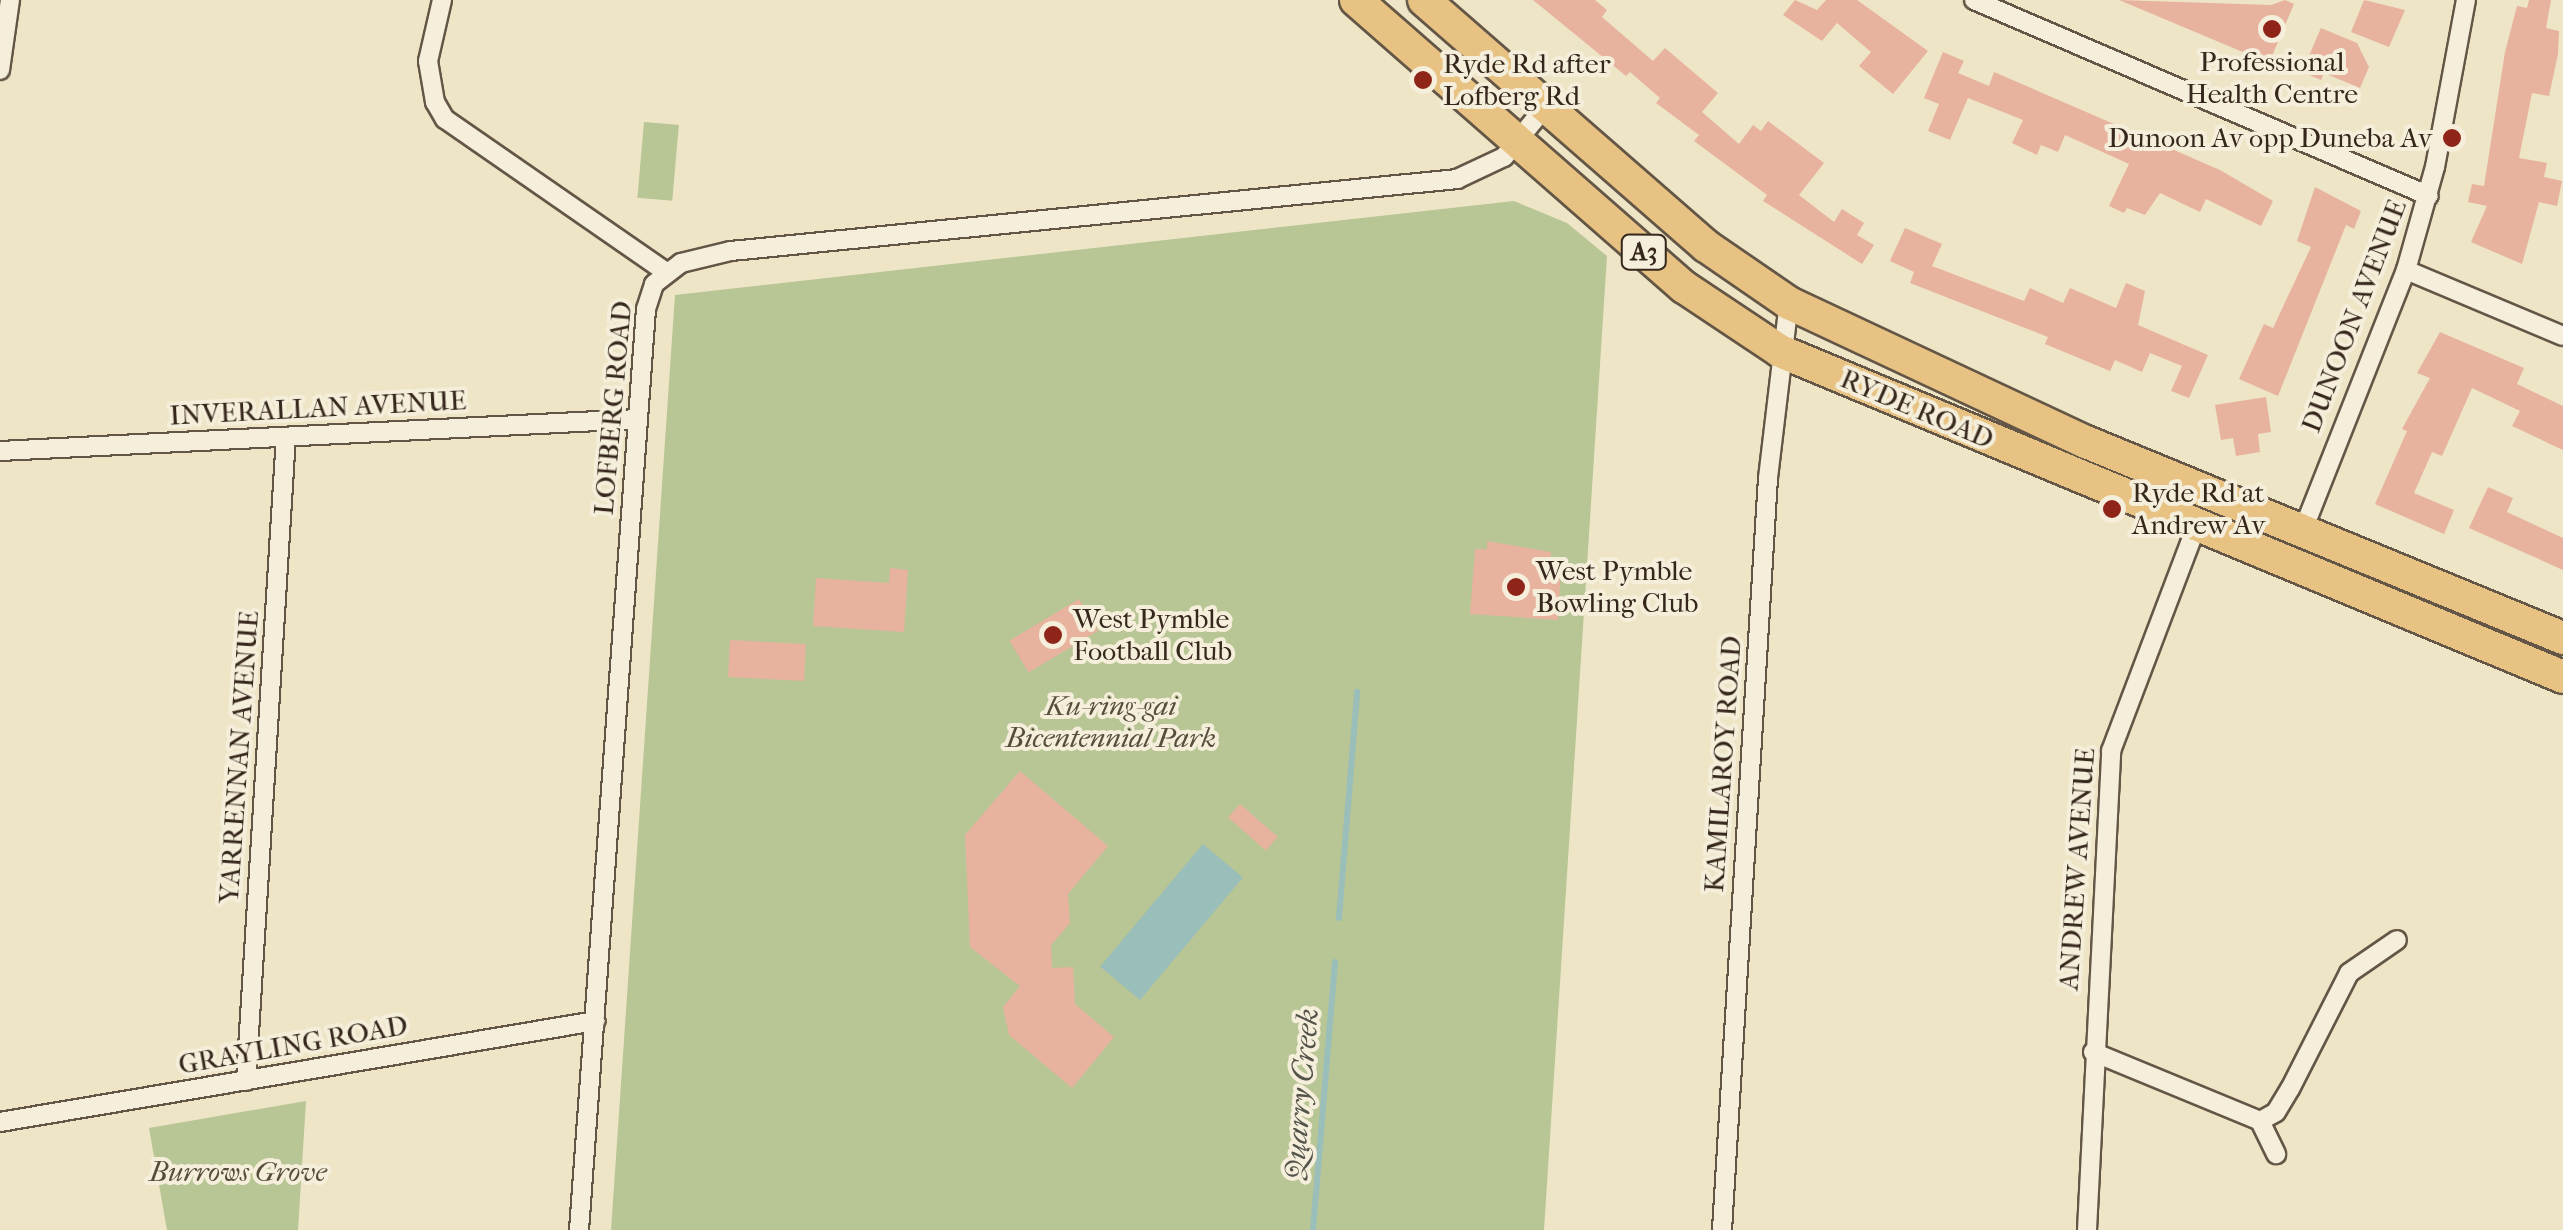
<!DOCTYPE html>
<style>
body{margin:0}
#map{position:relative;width:2563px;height:1230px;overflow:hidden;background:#eee5c6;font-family:"IM FELL French Canon",serif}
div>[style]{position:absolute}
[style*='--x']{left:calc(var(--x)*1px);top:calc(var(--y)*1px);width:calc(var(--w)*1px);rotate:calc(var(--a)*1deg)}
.green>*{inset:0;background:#b8c595;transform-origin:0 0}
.water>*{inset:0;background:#9abeba;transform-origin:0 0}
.stream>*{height:6px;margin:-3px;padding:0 3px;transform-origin:3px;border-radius:3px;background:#9abeba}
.building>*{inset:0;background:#e7b39f;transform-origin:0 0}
.roads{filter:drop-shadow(2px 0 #645646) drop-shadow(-2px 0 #645646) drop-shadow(0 2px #645646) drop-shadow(0 -2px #645646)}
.street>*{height:18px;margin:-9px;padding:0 9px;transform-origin:9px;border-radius:9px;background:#f4eeda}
.highway>*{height:32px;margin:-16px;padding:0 16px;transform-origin:16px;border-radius:16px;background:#e7c283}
.dots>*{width:28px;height:28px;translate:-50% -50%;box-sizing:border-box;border:5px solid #f4eeda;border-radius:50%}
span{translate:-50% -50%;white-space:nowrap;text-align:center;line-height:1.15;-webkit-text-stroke:8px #f4eeda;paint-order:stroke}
.shield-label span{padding:2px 8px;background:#f4eeda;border:2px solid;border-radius:8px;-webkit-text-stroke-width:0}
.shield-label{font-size:25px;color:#36271c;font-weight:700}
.poi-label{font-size:28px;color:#36271c}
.left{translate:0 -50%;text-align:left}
.right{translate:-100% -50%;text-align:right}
.street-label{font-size:28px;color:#36271c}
.park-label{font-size:28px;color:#564e3a;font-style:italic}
.water-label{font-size:30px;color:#54544b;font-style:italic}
</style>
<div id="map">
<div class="green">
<i style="left:644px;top:122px;width:35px;height:76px;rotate:5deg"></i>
<i style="clip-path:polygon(1514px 201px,1567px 223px,1607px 256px,1544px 1230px,611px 1230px,675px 295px)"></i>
<i style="clip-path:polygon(306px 1101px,298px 1230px,167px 1230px,149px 1128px)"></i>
</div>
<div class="water">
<i style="left:1203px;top:844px;width:52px;height:160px;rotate:40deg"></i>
</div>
<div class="stream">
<i style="--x:1339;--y:918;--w:227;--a:-85.4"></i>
<i style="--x:1313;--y:1230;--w:269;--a:-85.3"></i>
</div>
<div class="building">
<i style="clip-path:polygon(1533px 0,1595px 0,1607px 10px,1602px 17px,1653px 61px,1665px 48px,1718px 93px,1702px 112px,1739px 144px,1753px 125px,1761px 131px,1768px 121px,1824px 163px,1799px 195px,1834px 222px,1842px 209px,1864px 223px,1857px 235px,1874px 245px,1862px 264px,1763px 201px,1767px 195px,1694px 141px,1699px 135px,1656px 103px,1660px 98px,1630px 72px,1626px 76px)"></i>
<i style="clip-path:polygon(1795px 0,1817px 10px,1826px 0,1857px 0,1928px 51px,1893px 94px,1859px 66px,1871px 52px,1837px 23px,1822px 41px,1783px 15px)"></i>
<i style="clip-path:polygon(2119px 0,2271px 5px,2285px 0,2294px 4px,2269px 63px)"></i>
<i style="clip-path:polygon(2364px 0,2405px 10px,2389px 47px,2351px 32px)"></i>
<i style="clip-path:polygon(2529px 0,2551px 0,2546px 28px,2559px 31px,2558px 54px,2549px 96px,2532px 93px,2519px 158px,2547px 163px,2544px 177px,2562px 181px,2557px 206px,2539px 202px,2522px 264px,2471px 242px,2487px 206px,2468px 202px,2472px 184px,2484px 186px,2505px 52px,2517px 6px,2527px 8px)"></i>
<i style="clip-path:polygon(2321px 28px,2357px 43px,2369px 67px,2360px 88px,2324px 73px,2321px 80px,2302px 72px)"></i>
<i style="clip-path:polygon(1943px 52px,1964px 61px,1958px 73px,1989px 86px,1994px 72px,2220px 170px,2273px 201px,2261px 226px,2206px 199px,2200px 212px,2160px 193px,2145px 215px,2127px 208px,2124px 213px,2109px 206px,2129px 164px,2065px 135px,2058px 152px,2041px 145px,2037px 155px,2012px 143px,2023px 120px,1968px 98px,1950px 140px,1928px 131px,1939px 104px,1924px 98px)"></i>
<i style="clip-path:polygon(2315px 187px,2361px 211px,2354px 229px,2346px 225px,2278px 396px,2239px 379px,2264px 324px,2273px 328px,2311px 247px,2297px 241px)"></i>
<i style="clip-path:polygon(1905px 228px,1942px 244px,1932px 266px,2024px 301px,2030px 288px,2063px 303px,2070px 288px,2116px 308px,2126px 283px,2145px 291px,2138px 325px,2208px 355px,2189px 398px,2171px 391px,2182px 366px,2150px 353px,2142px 372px,2115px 360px,2110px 371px,2045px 344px,2048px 337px,1910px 283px,1914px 272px,1890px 261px)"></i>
<i style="clip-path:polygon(2440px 332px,2524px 368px,2517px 384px,2563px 406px,2563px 450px,2512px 426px,2520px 411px,2472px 388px,2442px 456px,2432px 452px,2414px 493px,2454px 510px,2444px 534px,2375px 504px,2407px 431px,2402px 429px,2430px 378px,2417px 373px)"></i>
<i style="clip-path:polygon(2266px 397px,2271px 432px,2258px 434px,2260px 452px,2236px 456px,2233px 438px,2221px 440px,2215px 405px)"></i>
<i style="clip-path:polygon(2488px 487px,2513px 498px,2507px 512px,2563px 538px,2563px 570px,2469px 528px)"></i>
<i style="clip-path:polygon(1487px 541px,1551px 552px,1550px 566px,1561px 567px,1558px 620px,1470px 614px,1475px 549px,1487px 549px)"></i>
<i style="clip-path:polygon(890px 568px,908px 570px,904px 632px,813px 626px,816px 578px,889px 583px)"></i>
<i style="left:1079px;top:599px;width:37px;height:81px;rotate:59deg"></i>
<i style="left:730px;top:640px;width:76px;height:37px;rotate:3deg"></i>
<i style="clip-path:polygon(1020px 771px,1108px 846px,1068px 894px,1070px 923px,1051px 945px,1052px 968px,1073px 967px,1075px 1004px,1114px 1037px,1072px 1088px,1009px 1035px,1003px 1007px,1020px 986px,970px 947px,965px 835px)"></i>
<i style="left:1240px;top:804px;width:50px;height:18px;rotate:41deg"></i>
</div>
<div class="roads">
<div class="street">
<i style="--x:442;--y:0;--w:63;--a:102.9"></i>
<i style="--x:428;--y:61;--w:42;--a:80.3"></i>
<i style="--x:435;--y:102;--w:20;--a:60"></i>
<i style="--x:445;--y:119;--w:269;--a:34.7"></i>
<i style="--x:1974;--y:0;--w:495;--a:23.3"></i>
<i style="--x:0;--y:70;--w:71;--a:-81.9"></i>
<i style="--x:2406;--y:270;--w:170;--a:22.8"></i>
<i style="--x:0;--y:451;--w:639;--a:-2.87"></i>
<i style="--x:2303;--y:530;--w:280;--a:-68.4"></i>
<i style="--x:2406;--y:270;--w:107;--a:-74.3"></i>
<i style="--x:2435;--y:167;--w:170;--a:-79.5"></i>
<i style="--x:2093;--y:1052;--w:181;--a:22.4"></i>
<i style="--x:2260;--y:1121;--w:18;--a:-29"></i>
<i style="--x:2276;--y:1112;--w:27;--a:-59"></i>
<i style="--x:2290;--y:1089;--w:130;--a:-63"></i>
<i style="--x:2349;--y:973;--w:58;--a:-34.5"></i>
<i style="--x:246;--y:1081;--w:645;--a:-86.45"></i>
<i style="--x:2260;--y:1121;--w:37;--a:64"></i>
<i style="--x:0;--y:1122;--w:604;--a:-9.63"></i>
<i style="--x:579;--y:1230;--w:923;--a:-85.84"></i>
<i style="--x:646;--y:309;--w:26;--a:-72"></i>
<i style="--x:654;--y:284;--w:34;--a:-38"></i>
<i style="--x:681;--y:263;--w:51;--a:-13.5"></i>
<i style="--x:731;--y:251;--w:730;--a:-5.66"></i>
<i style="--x:1457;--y:179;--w:52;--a:-25.1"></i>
<i style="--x:1504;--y:157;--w:65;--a:-50.6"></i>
<i style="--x:1722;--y:1230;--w:753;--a:-86.5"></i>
<i style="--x:1768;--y:478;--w:176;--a:-83.2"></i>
<i style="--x:2087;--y:1230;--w:480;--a:-87.1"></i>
<i style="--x:2111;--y:751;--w:240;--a:-69.2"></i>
</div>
<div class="highway">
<i style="--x:1356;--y:0;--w:436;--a:41.2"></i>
<i style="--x:1684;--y:287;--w:115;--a:33.7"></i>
<i style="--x:1780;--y:351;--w:848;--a:22.6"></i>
<i style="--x:1424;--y:0;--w:374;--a:41.1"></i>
<i style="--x:1706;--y:246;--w:101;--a:34.5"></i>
<i style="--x:1789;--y:303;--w:328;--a:25.1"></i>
<i style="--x:2086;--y:442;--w:516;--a:22.34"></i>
</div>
</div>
<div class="dots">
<i style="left:2272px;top:29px;background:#8f2418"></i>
<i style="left:1423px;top:80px;background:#8f2418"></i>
<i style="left:2452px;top:138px;background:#8f2418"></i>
<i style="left:2112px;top:509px;background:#8f2418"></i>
<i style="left:1516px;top:587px;background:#8f2418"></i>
<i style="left:1053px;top:635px;background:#8f2418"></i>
</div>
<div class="shield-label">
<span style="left:1644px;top:252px">A3</span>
</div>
<div class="poi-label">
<span style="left:2272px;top:78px">Professional<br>Health Centre</span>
<span class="left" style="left:1443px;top:80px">Ryde Rd after<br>Lofberg Rd</span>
<span class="right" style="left:2432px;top:138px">Dunoon Av opp Duneba Av</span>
<span class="left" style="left:2132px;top:509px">Ryde Rd at<br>Andrew Av</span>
<span class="left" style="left:1536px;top:587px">West Pymble<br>Bowling Club</span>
<span class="left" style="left:1073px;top:635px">West Pymble<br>Football Club</span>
</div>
<div class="street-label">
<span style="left:2354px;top:316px;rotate:-69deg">DUNOON AVENUE</span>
<span style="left:318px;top:408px;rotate:-3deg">INVERALLAN AVENUE</span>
<span style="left:613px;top:408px;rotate:-85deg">LOFBERG ROAD</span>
<span style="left:1917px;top:409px;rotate:23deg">RYDE ROAD</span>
<span style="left:239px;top:757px;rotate:-86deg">YARRENNAN AVENUE</span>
<span style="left:1723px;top:764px;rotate:-86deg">KAMILAROY ROAD</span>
<span style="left:2077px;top:869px;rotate:-86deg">ANDREW AVENUE</span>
<span style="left:293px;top:1045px;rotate:-10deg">GRAYLING ROAD</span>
</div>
<div class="park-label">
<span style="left:1111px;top:722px">Ku-ring-gai<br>Bicentennial Park</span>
<span style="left:238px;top:1172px">Burrows Grove</span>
</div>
<div class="water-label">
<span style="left:1302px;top:1094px;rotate:-85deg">Quarry Creek</span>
</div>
</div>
